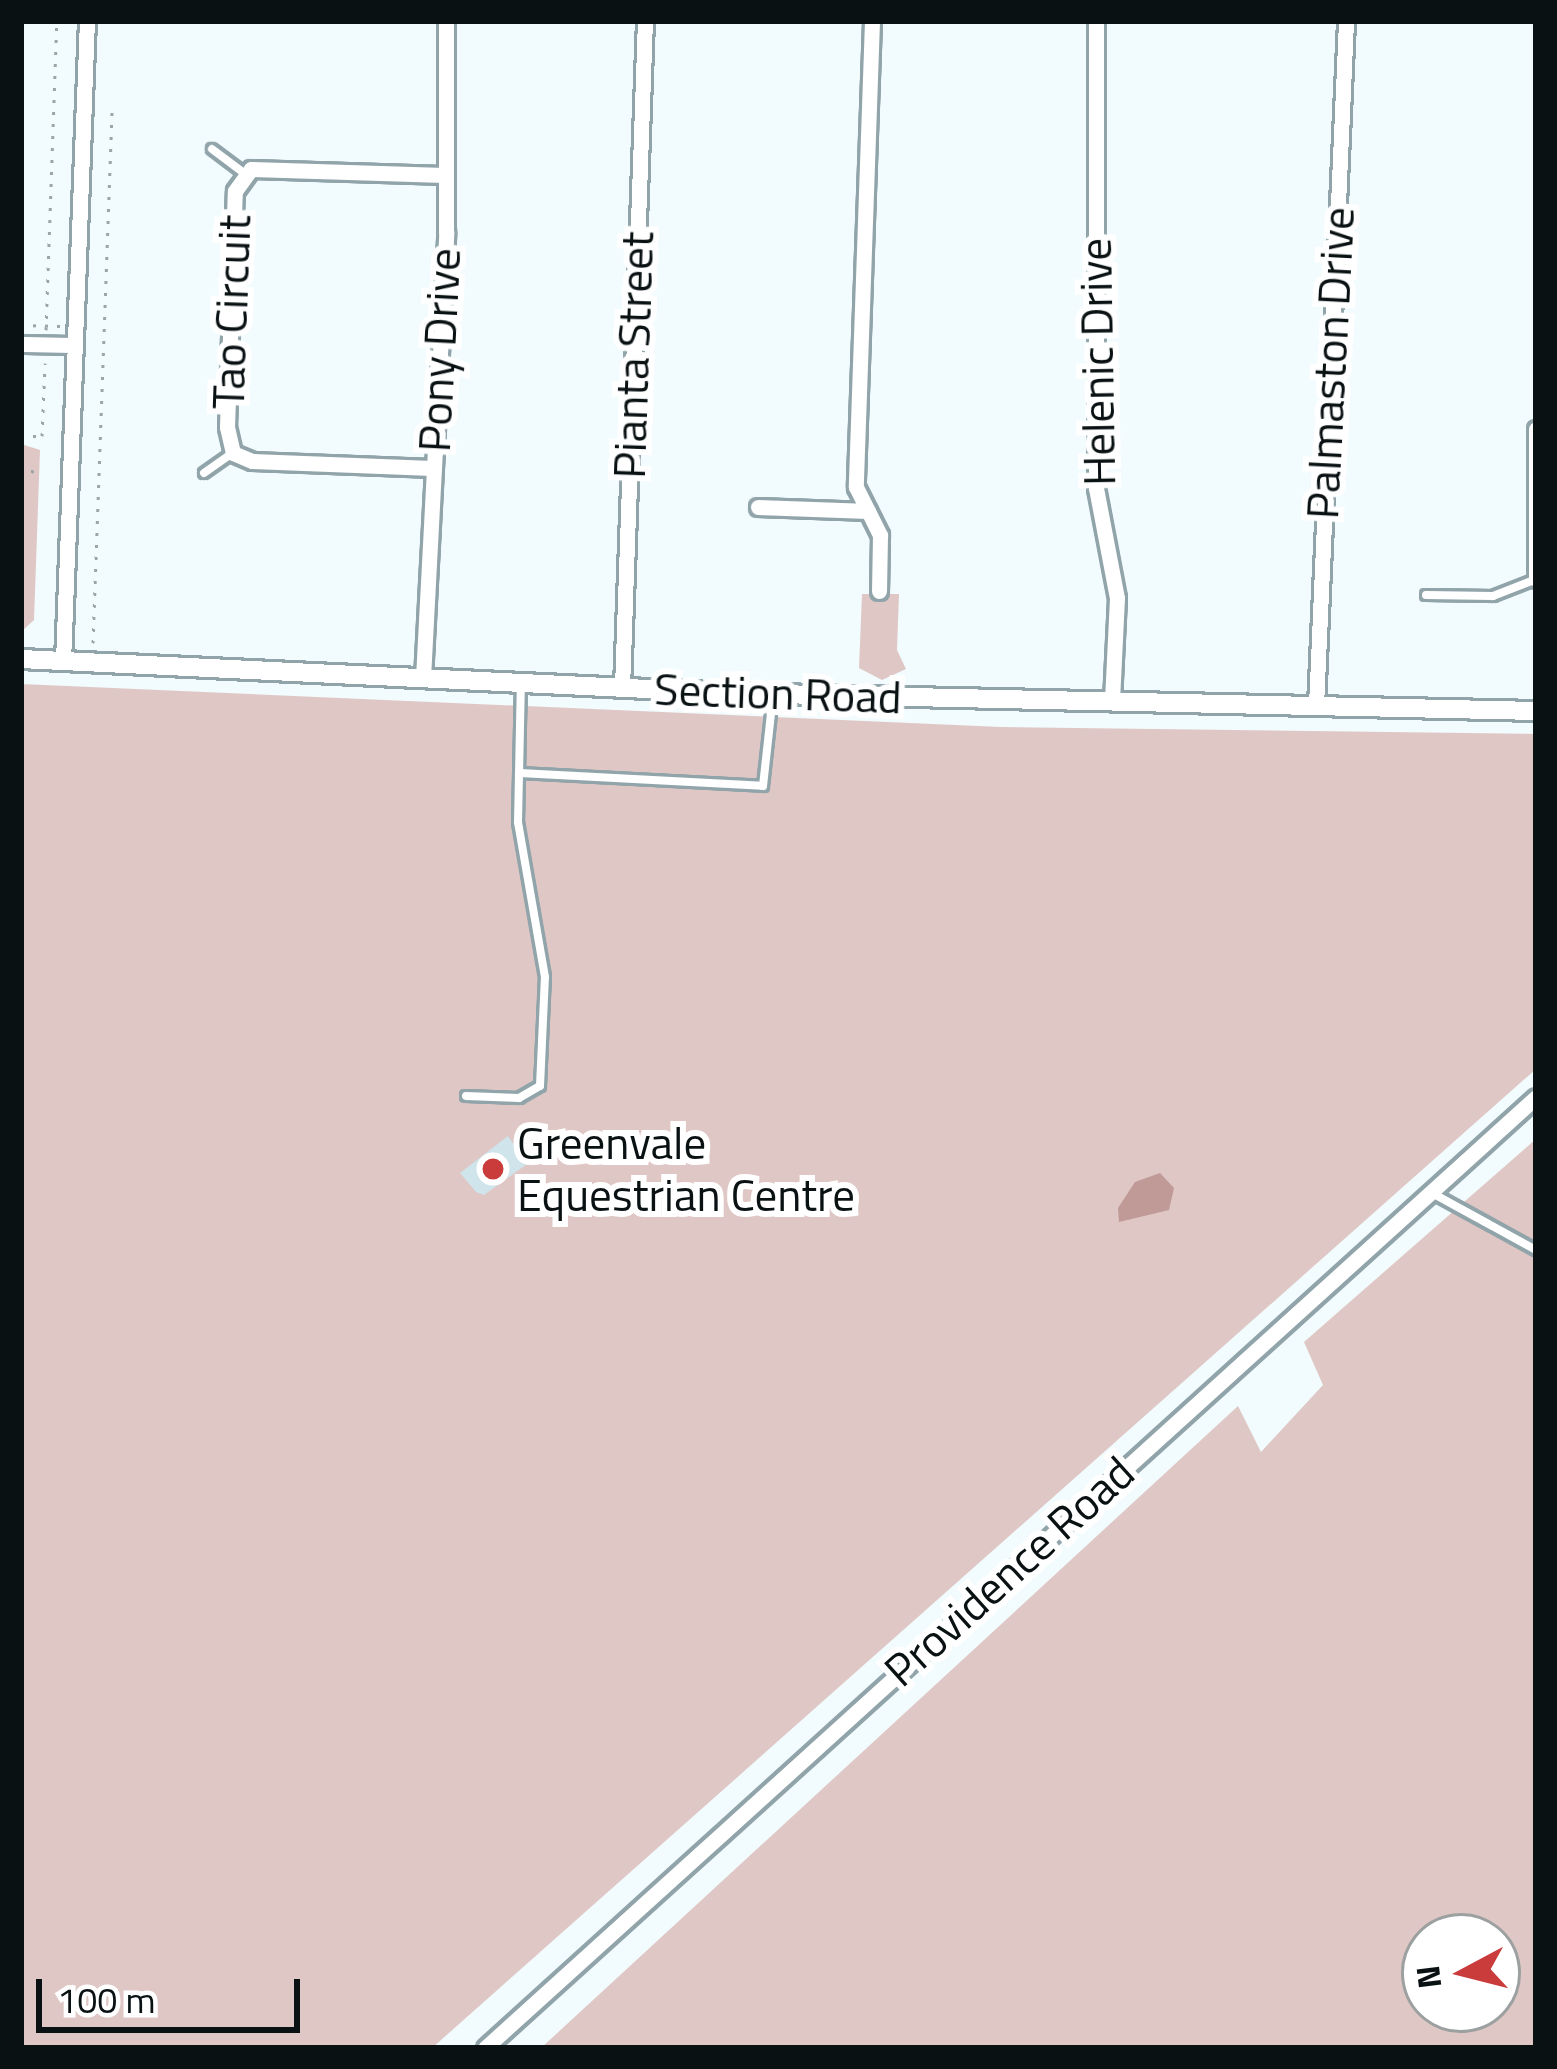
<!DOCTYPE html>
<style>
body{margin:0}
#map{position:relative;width:1557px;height:2069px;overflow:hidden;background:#f2fbfd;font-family:"Titillium Web",sans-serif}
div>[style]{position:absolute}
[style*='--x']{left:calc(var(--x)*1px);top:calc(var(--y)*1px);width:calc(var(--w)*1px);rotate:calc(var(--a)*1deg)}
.green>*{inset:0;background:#dfc7c5}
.water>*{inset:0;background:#bf9a96}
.building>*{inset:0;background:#d0e4eb}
.path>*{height:3px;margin-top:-1.5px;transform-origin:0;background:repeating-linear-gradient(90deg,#9ca4a6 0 3px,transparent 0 12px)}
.roads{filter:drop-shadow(3px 0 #90a4aa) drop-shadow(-3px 0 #90a4aa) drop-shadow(0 3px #90a4aa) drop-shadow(0 -3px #90a4aa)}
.service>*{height:8px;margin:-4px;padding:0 4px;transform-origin:4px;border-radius:4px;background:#fff}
.minor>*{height:15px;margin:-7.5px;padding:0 7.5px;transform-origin:7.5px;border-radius:7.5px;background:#fff}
.tertiary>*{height:18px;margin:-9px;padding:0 9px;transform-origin:9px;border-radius:9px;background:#fff}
.dots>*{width:33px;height:33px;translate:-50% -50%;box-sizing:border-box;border:6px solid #fff;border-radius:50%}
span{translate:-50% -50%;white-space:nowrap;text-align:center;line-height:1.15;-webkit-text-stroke:12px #fff;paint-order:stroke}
.street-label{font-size:45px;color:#0a1113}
.poi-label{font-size:45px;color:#0a1113}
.left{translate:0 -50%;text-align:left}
.frame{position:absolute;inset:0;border:24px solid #0a1113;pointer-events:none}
.north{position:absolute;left:1401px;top:1913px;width:120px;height:120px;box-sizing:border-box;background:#fff;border:3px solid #9da0a1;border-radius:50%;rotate:263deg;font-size:33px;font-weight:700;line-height:48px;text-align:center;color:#0a1113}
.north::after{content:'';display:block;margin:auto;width:42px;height:54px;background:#ca3b3b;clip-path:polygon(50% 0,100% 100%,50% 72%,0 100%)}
.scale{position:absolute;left:36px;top:1979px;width:264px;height:54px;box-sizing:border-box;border:6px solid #0a1113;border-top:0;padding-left:15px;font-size:36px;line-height:42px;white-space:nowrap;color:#0a1113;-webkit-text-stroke:9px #fff;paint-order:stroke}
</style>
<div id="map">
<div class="green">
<i style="clip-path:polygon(21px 444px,40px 450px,34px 620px,21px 632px)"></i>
<i style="clip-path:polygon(862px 594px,899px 594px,897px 650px,906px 669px,882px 680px,859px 668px)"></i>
<i style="clip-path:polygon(21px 684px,1001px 727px,1536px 734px,1536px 1069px,432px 2048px,21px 2048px)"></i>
<i style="clip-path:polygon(evenodd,1536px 1139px,1536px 2048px,541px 2048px,1238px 1406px,1261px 1452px,1323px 1385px,1304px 1342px,1536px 1139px,1425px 1937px,1497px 1937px,1497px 2009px,1425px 2009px,1425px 1937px)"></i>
</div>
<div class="water">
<i style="clip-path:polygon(1160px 1173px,1174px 1188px,1169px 1210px,1119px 1222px,1118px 1208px,1135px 1182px)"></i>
</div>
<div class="building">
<i style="clip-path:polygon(508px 1136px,527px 1164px,484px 1195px,476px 1192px,460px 1173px)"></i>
</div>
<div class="path">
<i style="--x:21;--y:325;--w:40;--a:1.4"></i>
<i style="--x:46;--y:330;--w:309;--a:-88"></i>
<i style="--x:21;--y:436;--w:21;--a:0"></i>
<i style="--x:42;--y:436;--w:73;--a:-87.6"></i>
<i style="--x:21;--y:464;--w:22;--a:32"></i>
<i style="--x:93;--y:643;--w:532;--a:-87.95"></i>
</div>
<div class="roads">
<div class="service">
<i style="--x:212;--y:149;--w:38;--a:37"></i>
<i style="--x:204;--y:473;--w:33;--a:-35"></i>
<i style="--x:1426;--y:595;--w:67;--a:0.9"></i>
<i style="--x:1493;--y:596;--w:44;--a:-21.3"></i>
<i style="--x:519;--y:773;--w:244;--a:3"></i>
<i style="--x:763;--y:786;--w:92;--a:-83.7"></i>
<i style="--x:466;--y:1096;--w:53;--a:2.2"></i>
<i style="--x:519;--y:1098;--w:24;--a:-30"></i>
<i style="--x:540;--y:1086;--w:109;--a:-87.4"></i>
<i style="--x:545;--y:977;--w:157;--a:-99.9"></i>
<i style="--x:518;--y:822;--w:138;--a:-88.8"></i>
<i style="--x:1432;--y:1193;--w:119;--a:28.7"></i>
</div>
<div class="minor">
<i style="--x:872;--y:21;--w:466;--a:92"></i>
<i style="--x:856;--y:487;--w:54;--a:63.4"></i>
<i style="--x:880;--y:535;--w:56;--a:91"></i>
<i style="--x:1096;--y:21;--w:467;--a:90"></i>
<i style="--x:1096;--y:488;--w:112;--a:79.2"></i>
<i style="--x:1117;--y:598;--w:103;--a:92.8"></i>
<i style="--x:21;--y:344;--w:54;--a:1.1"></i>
<i style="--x:1536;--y:429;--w:150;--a:90"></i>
<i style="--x:432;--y:468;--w:180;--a:-177.8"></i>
<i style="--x:252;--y:461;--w:21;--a:-157"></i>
<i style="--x:233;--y:453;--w:27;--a:-103"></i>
<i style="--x:227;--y:427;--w:236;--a:-88.1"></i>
<i style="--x:235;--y:191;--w:27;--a:-54"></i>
<i style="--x:251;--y:169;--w:194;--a:1.8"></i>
<i style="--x:758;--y:507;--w:110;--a:2.1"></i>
<i style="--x:63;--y:662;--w:641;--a:-87.86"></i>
<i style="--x:423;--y:678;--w:447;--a:-87"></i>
<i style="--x:446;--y:232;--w:211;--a:-90"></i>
<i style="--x:622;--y:688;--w:667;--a:-88.03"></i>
<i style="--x:1316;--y:706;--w:686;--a:-87.49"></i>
<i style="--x:485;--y:2048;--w:1417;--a:-42.14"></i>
</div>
<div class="tertiary">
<i style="--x:21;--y:659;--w:711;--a:2.74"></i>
<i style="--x:731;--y:693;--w:805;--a:1.28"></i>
</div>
</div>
<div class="dots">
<i style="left:493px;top:1169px;background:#ca3b3b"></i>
</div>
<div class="street-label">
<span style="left:231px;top:312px;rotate:-88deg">Tao Circuit</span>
<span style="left:439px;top:350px;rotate:-87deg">Pony Drive</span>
<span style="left:633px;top:355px;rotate:-88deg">Pianta Street</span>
<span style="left:1097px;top:362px;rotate:-91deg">Helenic Drive</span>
<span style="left:1330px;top:363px;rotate:-87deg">Palmaston Drive</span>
<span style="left:778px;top:693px;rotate:2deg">Section Road</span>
<span style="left:1009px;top:1571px;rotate:-42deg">Providence Road</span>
</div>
<div class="poi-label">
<span class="left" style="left:517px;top:1169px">Greenvale<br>Equestrian Centre</span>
</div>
<div class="frame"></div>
<div class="north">N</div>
<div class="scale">100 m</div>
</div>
